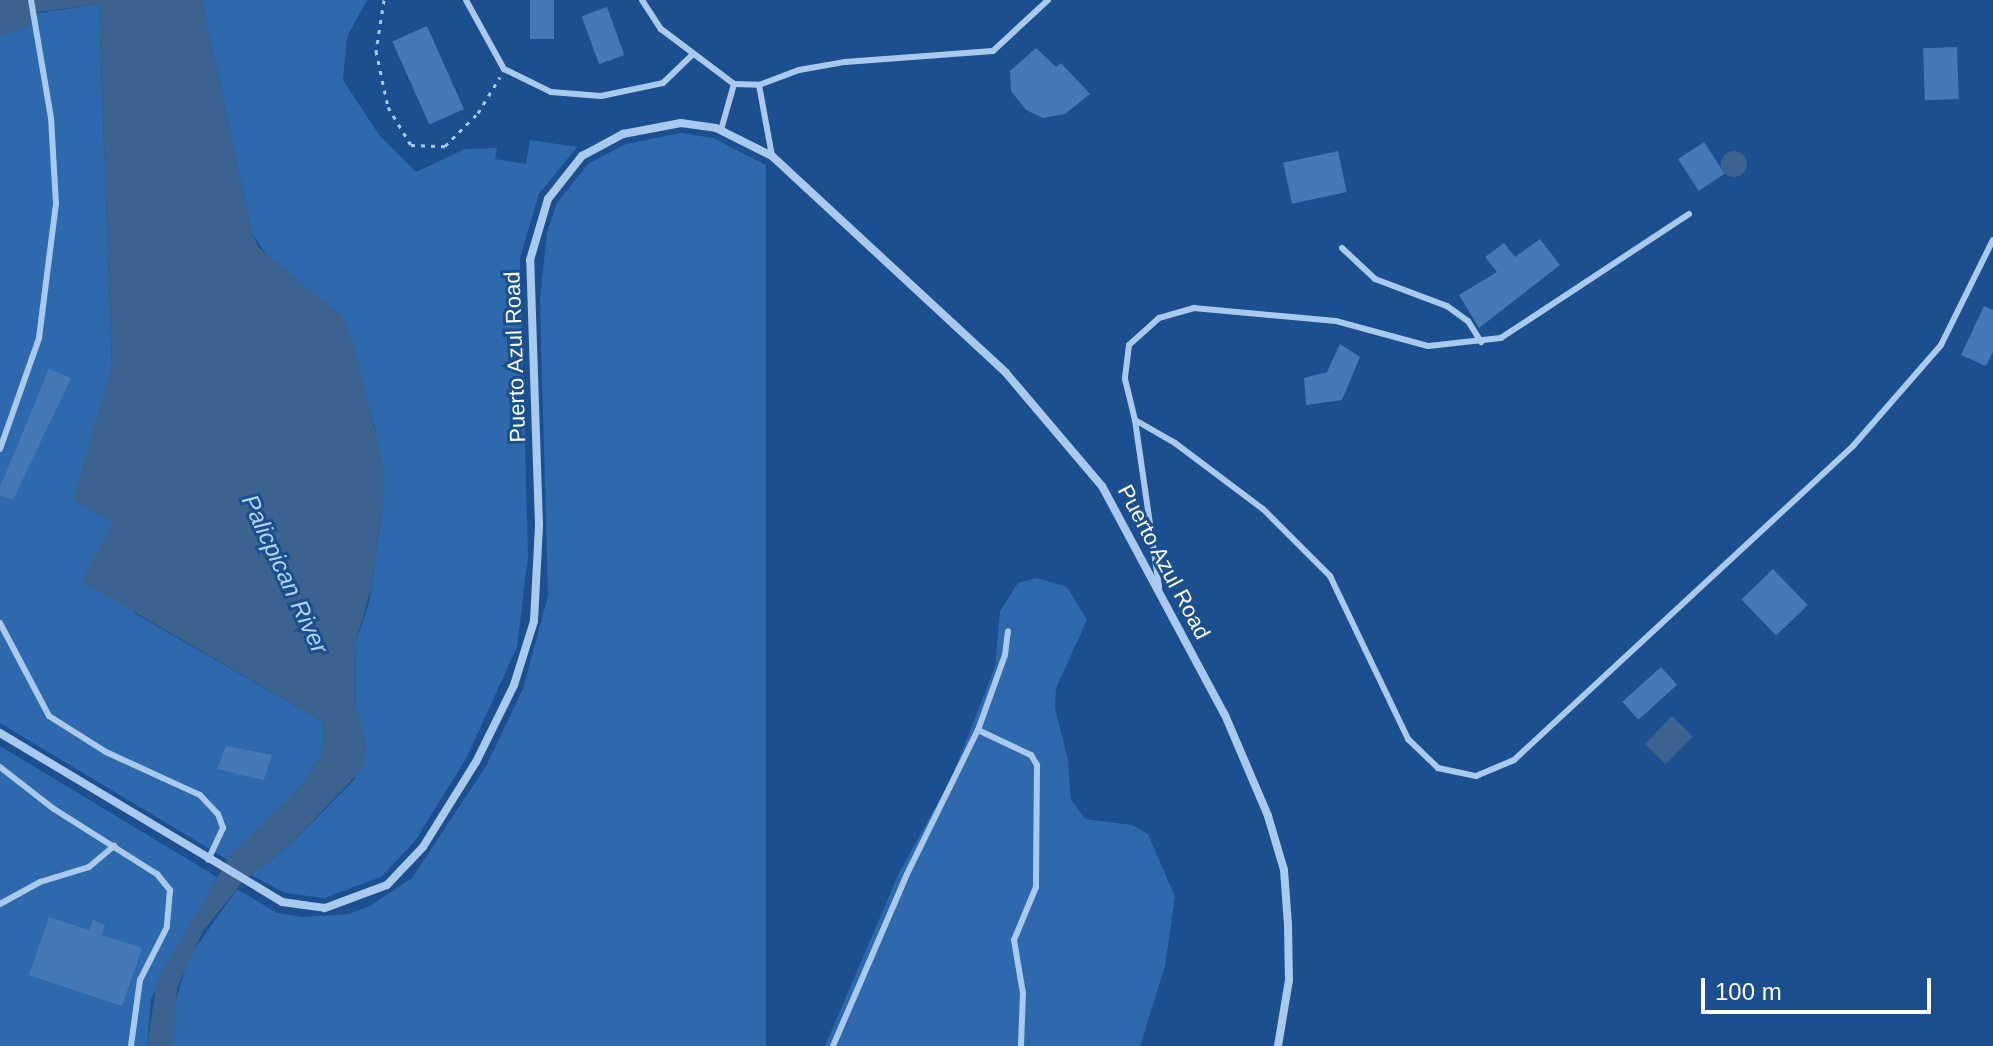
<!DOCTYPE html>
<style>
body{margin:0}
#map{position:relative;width:1993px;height:1046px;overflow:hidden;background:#1b4f8f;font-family:Helvetica,sans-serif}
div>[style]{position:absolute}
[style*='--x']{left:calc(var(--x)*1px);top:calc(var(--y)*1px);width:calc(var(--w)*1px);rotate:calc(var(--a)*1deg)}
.green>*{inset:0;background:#2e69ad}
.water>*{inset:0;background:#3c6290;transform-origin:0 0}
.round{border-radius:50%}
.building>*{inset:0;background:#4478b7;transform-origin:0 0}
.path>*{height:3px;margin-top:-1.5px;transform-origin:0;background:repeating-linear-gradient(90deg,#a9c9ee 0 4px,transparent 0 10px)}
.lane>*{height:6px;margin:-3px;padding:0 3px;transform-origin:3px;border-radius:3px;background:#a9c9ee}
.street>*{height:8px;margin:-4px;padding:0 4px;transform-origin:4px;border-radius:4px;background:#a9c9ee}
span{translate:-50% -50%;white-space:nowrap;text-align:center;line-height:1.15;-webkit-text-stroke:6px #1b4f8f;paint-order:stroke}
.street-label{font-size:22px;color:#fff}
.water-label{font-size:24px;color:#b5d3f5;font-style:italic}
.scale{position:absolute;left:1701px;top:978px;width:230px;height:36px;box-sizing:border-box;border:4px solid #fff;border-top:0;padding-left:10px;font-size:24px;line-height:28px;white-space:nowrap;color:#fff;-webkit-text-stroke:6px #1b4f8f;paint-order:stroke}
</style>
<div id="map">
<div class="green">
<i style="clip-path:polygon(202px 0,367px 0,347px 37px,343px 80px,379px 135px,416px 172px,465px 149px,497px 148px,495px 159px,526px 164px,530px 140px,577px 147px,539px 194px,520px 258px,528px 556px,517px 647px,467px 757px,415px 841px,381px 877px,324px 898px,285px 893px,251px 875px,289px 846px,355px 779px,356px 642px,369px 603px,384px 498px,375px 428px,364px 392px,252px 234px)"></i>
<i style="clip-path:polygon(99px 4px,112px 365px,101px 415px,113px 522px,134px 613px,322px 721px,324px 732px,321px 755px,300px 787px,228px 860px,0 723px,0 36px,28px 27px,31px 14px)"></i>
<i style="clip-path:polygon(681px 133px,713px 138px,766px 165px,766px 1046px,174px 1046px,173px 1010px,189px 957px,237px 889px,277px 913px,304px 917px,349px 914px,370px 906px,412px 878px,486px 766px,523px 689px,548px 596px,540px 299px,547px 232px,557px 203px,588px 164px,626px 144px)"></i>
<i style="clip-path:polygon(1037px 578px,1067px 587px,1087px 620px,1056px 688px,1055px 708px,1068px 760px,1071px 799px,1085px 819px,1132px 825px,1148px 834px,1175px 897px,1165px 966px,1140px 1046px,825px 1046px,899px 873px,952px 777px,995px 667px,1000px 611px,1018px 583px)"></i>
<i style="clip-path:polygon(0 746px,217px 877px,151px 999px,147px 1046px,0 1046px)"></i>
</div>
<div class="water">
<i style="clip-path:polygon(0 0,202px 0,252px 234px,259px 248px,342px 316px,354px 344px,383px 464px,384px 498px,371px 588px,356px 642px,355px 702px,367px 745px,363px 768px,289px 846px,243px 881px,203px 931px,177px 988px,174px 1046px,147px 1046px,157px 980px,229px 857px,300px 787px,321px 755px,324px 732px,322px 721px,81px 581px,113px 522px,73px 500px,112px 365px,99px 4px,31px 13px,28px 27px,0 36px)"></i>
<i class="round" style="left:1721px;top:151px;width:26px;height:26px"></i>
<i style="left:1672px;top:716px;width:29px;height:39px;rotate:44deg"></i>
</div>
<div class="building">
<i style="left:530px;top:0;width:24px;height:39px"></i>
<i style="left:607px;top:7px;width:51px;height:27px;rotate:70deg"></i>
<i style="left:427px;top:26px;width:91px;height:38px;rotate:66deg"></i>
<i style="left:1957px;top:47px;width:52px;height:34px;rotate:88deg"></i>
<i style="clip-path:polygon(1036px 48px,1056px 67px,1061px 63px,1090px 94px,1065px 114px,1043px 118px,1026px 110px,1011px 91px,1010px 71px)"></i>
<i style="left:1704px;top:142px;width:38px;height:31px;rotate:57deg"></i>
<i style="left:1338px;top:151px;width:42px;height:56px;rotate:78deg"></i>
<i style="clip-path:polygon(1540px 239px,1560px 265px,1479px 328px,1459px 295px,1497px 272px,1485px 257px,1504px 243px,1515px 257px)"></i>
<i style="clip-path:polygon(1984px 306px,1993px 310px,1993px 352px,1986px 366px,1961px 355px)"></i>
<i style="clip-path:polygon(1340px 344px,1360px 357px,1342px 400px,1306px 405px,1304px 378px,1327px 372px)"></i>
<i style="clip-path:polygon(49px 369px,71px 378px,13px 500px,0 495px,0 487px)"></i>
<i style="left:1773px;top:569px;width:50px;height:44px;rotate:46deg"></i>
<i style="left:1661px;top:667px;width:24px;height:52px;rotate:48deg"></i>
<i style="clip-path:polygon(226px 746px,272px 755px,264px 780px,217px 769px)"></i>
<i style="clip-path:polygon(49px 917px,89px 930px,93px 920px,105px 925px,102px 935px,142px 948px,122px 1006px,29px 975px)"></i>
</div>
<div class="path">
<i style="--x:384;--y:0;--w:52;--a:98.9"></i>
<i style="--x:376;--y:51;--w:57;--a:77.9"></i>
<i style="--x:388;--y:107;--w:44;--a:58.8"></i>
<i style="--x:411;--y:145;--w:34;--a:2"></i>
<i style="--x:445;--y:146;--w:47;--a:-45"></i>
<i style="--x:478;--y:113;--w:42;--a:-58.6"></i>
</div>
<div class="lane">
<i style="--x:466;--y:0;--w:79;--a:61.2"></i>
<i style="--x:504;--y:69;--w:52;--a:26.1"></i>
<i style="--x:551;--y:92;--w:50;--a:4.6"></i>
<i style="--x:601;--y:96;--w:63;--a:-11.8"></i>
<i style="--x:663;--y:83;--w:42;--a:-44"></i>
<i style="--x:642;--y:0;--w:35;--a:57"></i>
<i style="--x:661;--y:29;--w:91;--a:37"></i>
<i style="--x:734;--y:84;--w:25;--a:2"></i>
<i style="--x:759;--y:85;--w:43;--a:-20.6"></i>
<i style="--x:799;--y:70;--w:47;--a:-9.9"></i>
<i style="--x:845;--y:62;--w:148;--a:-4.3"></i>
<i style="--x:993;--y:51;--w:75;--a:-42.8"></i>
<i style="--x:759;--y:85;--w:72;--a:79.6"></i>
<i style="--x:721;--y:130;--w:48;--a:-74.2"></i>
<i style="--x:1689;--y:214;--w:225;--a:146.6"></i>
<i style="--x:1501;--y:338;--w:73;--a:173.7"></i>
<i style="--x:1428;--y:346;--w:95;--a:-164.8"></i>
<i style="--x:1336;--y:321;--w:143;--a:-174.8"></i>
<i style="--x:1194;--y:308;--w:36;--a:164"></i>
<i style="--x:1159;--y:318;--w:40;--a:138"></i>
<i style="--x:1129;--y:345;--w:34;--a:97"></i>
<i style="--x:1125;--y:379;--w:42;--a:76.3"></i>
<i style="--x:1135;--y:420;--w:46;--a:29.9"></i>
<i style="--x:1175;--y:443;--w:110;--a:36.9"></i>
<i style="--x:1263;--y:509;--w:95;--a:45"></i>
<i style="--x:1330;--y:576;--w:181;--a:64.4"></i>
<i style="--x:1408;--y:739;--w:42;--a:44"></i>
<i style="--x:1438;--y:768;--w:39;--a:12"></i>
<i style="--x:1476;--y:776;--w:41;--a:-22.8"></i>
<i style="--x:1514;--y:760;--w:462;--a:-42.8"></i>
<i style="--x:1853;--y:446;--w:134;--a:-48.9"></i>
<i style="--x:1941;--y:345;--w:117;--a:-63.7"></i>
<i style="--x:1342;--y:248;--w:45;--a:43.2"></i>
<i style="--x:1375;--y:279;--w:77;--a:20.6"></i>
<i style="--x:1447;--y:306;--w:26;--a:36"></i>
<i style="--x:1468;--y:321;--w:25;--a:58"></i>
<i style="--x:1135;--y:420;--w:169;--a:81.8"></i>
<i style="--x:0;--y:449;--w:118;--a:-70.6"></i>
<i style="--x:39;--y:338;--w:135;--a:-82.8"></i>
<i style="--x:56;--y:204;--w:86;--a:-93.3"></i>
<i style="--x:51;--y:118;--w:120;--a:-99.6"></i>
<i style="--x:0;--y:623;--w:105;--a:62.2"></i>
<i style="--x:49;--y:716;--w:67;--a:32.3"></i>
<i style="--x:106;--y:752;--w:103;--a:24.6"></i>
<i style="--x:200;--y:795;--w:26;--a:47"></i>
<i style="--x:218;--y:814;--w:15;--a:70"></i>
<i style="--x:223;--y:828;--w:35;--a:115"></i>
<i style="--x:978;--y:730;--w:59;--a:25.3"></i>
<i style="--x:1031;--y:755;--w:12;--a:59"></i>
<i style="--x:1037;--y:765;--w:122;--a:90.5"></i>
<i style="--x:1036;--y:887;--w:57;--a:112.5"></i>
<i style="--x:1014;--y:940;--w:54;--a:80.4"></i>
<i style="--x:1023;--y:993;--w:53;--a:92.2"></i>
<i style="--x:0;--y:767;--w:68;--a:37.9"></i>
<i style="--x:54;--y:809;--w:122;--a:32.3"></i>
<i style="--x:157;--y:874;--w:21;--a:51"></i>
<i style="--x:170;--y:890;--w:37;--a:95"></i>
<i style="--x:167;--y:927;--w:59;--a:117"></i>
<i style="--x:140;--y:980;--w:67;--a:97.8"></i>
<i style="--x:0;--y:904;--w:46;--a:-28.8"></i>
<i style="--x:40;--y:882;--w:51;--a:-17"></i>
<i style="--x:89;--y:867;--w:33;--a:-40"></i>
<i style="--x:833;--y:1046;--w:187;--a:-66.7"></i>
<i style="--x:907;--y:874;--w:161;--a:-63.8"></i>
<i style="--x:978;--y:730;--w:80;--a:-70.2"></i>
<i style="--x:1005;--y:655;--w:24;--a:-83"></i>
</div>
<div class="street">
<i style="--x:0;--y:733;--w:329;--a:30.9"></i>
<i style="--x:282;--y:902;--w:43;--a:7.9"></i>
<i style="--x:325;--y:908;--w:66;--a:-20.4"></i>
<i style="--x:387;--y:885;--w:52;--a:-46.5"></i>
<i style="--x:423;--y:847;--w:100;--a:-58.1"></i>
<i style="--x:476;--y:762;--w:86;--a:-63.7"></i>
<i style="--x:514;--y:685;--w:67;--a:-72.6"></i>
<i style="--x:534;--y:621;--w:96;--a:-87"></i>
<i style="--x:539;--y:525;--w:265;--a:-91.9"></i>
<i style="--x:530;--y:260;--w:64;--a:-73.6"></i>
<i style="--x:548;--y:199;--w:55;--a:-51.7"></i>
<i style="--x:582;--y:156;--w:47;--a:-28.2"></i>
<i style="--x:623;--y:134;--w:59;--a:-10.7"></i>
<i style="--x:681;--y:123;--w:35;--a:8"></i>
<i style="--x:716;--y:128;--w:63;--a:26.6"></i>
<i style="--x:772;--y:156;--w:319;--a:42.8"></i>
<i style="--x:1006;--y:373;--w:148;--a:49.7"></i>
<i style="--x:1102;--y:486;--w:260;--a:61.8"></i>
<i style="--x:1225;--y:715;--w:110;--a:66.9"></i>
<i style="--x:1268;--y:816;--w:56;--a:73.5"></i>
<i style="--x:1284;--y:870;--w:55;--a:85.8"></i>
<i style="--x:1288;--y:925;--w:55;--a:89"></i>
<i style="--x:1289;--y:980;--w:67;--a:99.5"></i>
</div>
<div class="street-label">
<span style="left:515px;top:357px;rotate:-92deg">Puerto Azul Road</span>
<span style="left:1164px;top:562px;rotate:62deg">Puerto Azul Road</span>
</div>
<div class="water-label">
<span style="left:285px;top:574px;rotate:65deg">Palicpican River</span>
</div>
<div class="scale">100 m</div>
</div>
